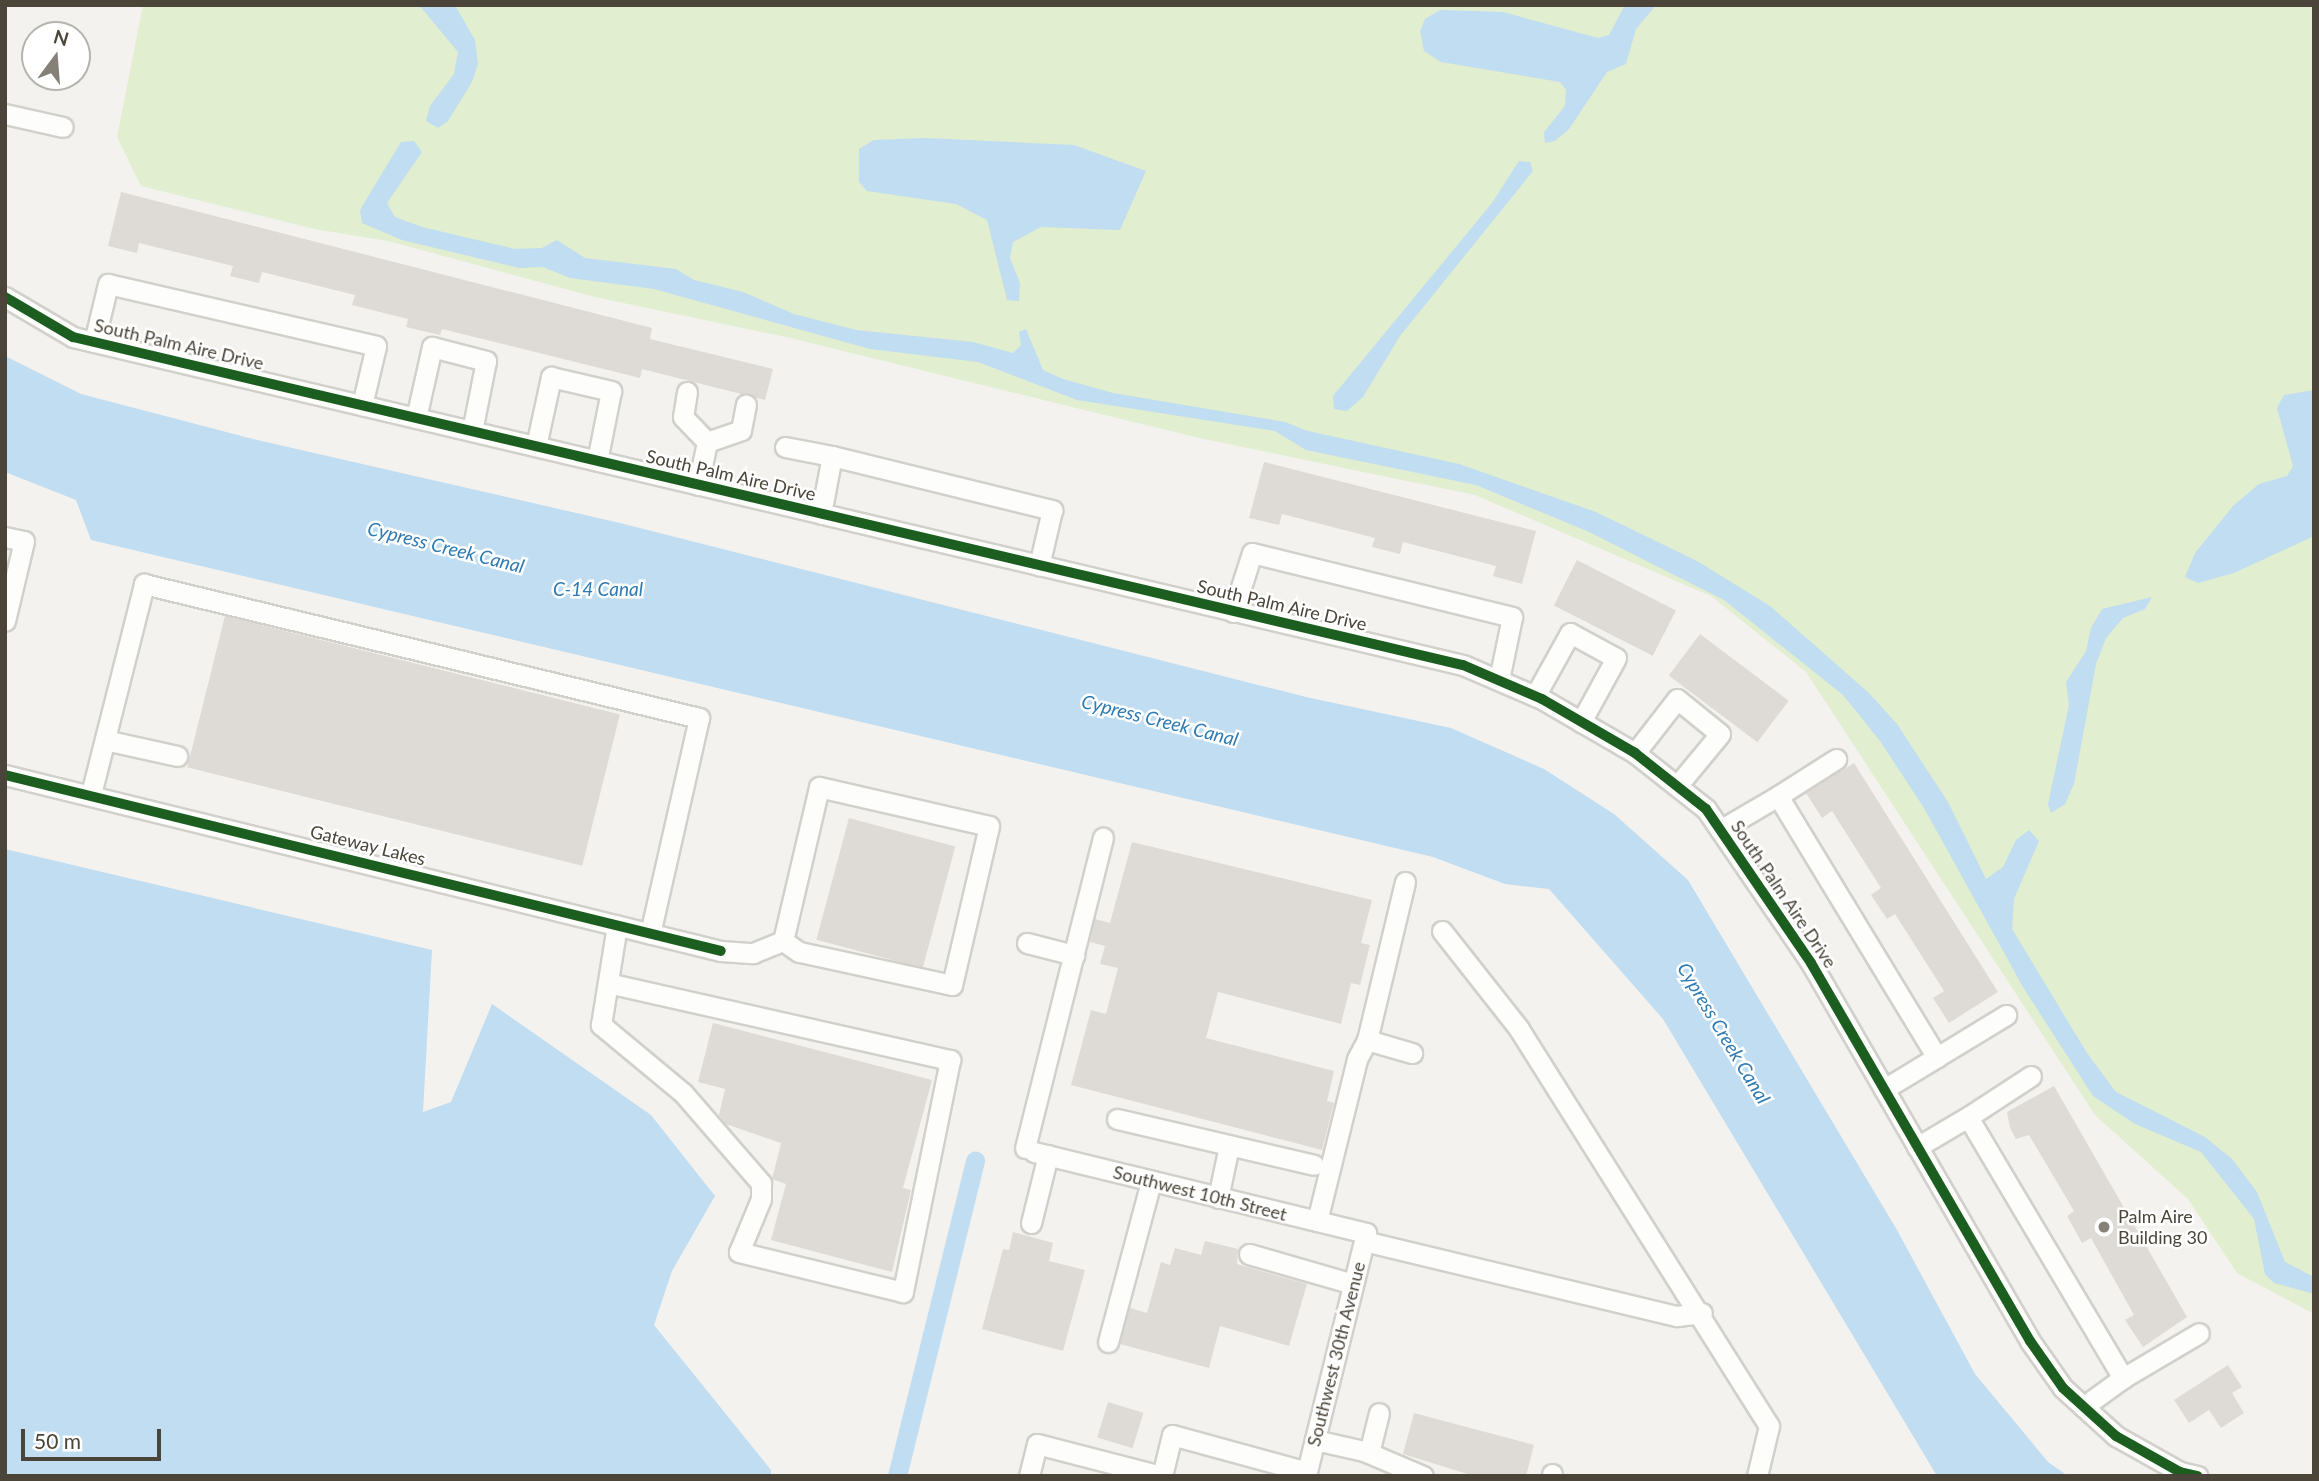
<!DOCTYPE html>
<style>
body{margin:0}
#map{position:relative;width:2319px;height:1481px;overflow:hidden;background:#f4f2ee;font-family:Lato,sans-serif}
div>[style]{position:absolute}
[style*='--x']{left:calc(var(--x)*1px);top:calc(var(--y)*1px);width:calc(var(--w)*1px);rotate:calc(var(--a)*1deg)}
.green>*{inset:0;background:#e1eecf}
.water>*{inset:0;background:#c0ddf1}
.canal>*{height:19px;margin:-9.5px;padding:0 9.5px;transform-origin:9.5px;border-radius:9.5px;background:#c0ddf1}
.building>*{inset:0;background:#dedbd6;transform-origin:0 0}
.roads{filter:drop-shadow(2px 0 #d2d0cb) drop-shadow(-2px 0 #d2d0cb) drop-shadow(0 2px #d2d0cb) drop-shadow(0 -2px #d2d0cb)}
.minor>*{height:19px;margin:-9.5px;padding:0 9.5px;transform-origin:9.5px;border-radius:9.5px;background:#fdfdfc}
.cycleway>*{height:10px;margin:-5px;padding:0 5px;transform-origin:5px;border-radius:5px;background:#1b5e20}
.dots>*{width:19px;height:19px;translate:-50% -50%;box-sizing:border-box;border:4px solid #fff;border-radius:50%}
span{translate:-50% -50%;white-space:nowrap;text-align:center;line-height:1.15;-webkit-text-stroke:5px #fff;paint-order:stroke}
.street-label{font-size:18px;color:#4b4439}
.poi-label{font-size:18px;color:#4b4439}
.left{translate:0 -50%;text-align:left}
.water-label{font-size:19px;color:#2e7ab2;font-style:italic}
.frame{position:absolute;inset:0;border:7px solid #4b4439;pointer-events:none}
.north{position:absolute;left:21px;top:21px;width:70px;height:70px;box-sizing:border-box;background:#fff;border:2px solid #b7b4b0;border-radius:50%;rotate:16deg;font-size:19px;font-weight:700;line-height:28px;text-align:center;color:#4b4439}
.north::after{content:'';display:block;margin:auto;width:24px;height:32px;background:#868178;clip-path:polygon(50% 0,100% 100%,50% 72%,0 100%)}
.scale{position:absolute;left:21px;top:1429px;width:140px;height:32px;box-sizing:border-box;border:4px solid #4b4439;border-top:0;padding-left:9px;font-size:21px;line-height:24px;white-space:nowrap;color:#4b4439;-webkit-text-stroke:5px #fff;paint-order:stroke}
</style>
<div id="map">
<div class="green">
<i style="clip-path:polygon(143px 5px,2314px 5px,2314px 1314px,2237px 1273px,2188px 1199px,2095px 1115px,1806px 672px,1711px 596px,1475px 495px,1199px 438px,786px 337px,595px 297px,388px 241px,314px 229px,141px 186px,117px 137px)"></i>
</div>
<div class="water">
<i style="clip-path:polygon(419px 5px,455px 5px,475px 40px,478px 64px,472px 82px,448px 121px,438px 128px,426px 121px,430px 106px,454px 74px,458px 52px)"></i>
<i style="clip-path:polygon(1625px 5px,1656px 5px,1636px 29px,1626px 64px,1607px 72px,1569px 129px,1555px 141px,1545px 143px,1544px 132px,1565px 106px,1566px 90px,1560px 82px,1441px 62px,1424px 51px,1420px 31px,1425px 19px,1440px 10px,1503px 12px,1598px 38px,1609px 35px)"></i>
<i style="clip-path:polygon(925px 138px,1074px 145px,1146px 171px,1120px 230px,1041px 227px,1013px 242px,1010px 258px,1020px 283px,1019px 301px,1007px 300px,987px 220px,956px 204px,867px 191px,859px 182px,859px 149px,874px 140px)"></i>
<i style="clip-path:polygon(414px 141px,422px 152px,387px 203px,395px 217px,422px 227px,515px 249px,542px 248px,557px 240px,585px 258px,676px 269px,694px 280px,743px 292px,794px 314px,856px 330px,973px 342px,1013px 353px,1021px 345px,1019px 332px,1026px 329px,1043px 370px,1063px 379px,1113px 393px,1285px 422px,1308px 431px,1459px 464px,1596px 512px,1697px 561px,1770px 606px,1869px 693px,1897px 724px,1948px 802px,1986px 879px,2003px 867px,2016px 840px,2029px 830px,2039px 841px,2014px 899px,2012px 929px,2087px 1053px,2116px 1092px,2205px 1137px,2232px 1159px,2257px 1192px,2285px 1262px,2314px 1277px,2314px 1294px,2274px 1283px,2265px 1274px,2254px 1219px,2201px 1152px,2135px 1124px,2093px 1096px,2023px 987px,1924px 808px,1880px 741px,1843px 695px,1724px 600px,1587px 531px,1476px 485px,1306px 450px,1275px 431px,1077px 400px,978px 362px,870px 349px,654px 289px,570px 278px,543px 267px,519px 268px,402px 240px,362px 223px,360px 210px,401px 142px)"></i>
<i style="clip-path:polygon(1519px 161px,1530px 162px,1533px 171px,1400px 336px,1363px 397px,1347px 411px,1334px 409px,1333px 396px,1492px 203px)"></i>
<i style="clip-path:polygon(5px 356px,81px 394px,253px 439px,620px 523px,1306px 697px,1451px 728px,1544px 769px,1614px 814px,1688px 880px,1897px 1230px,1975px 1374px,2048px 1462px,2068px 1476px,1937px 1476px,1663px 1019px,1549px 889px,1505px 884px,1433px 857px,91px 540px,76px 500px,5px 472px)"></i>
<i style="clip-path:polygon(2314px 390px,2314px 536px,2234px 573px,2198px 583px,2185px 577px,2195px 553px,2233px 506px,2259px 484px,2287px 476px,2293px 466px,2277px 408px,2284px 395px)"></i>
<i style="clip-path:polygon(2152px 597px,2145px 609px,2123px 618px,2106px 638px,2096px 664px,2074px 784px,2065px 804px,2051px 813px,2048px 804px,2069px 705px,2066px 682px,2086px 651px,2091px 628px,2102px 609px)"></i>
<i style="clip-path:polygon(5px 849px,432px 950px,423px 1112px,451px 1102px,492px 1004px,651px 1115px,715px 1196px,672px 1271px,654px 1325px,771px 1470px,771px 1476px,5px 1476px)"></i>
</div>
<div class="canal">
<i style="--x:897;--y:1476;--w:325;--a:-76.1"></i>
</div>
<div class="building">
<i style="clip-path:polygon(121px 192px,652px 328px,650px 339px,773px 369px,765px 400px,642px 369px,640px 378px,442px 329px,440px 335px,406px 327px,408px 319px,352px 305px,355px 295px,262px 272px,259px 283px,230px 276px,233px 266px,139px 243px,137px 253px,108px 246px)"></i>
<i style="clip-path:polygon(1264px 462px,1536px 531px,1522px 584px,1493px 576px,1496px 566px,1403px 542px,1400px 554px,1372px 547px,1375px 538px,1282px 514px,1279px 525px,1249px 518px)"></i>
<i style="left:1577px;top:560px;width:111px;height:51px;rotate:27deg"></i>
<i style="left:225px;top:616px;width:407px;height:156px;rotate:14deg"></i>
<i style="left:1700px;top:634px;width:111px;height:52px;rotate:37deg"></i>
<i style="clip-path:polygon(1854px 763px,1998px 992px,1949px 1023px,1933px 998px,1944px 991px,1895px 914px,1887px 919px,1871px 895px,1881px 888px,1832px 811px,1822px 818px,1806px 793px)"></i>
<i style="left:849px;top:818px;width:110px;height:126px;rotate:15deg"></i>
<i style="clip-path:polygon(1132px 842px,1372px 900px,1361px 943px,1370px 945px,1360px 985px,1351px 983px,1341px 1024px,1218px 992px,1206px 1038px,1334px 1071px,1327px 1101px,1334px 1103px,1322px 1150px,1071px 1085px,1091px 1010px,1106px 1014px,1118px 968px,1100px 964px,1105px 946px,1090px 942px,1095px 919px,1110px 923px)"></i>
<i style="clip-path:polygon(713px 1023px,932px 1080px,903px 1188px,911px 1190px,892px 1272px,771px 1240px,786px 1184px,772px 1179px,781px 1143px,726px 1124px,719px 1115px,725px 1089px,698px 1082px)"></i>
<i style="clip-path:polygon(2054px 1086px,2187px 1317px,2143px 1347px,2125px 1320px,2134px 1315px,2091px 1238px,2082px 1243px,2067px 1216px,2074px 1211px,2029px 1135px,2016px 1139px,2010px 1128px,2007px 1112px)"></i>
<i style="clip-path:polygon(1013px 1232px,1053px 1243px,1049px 1261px,1085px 1270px,1063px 1351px,982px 1329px,1003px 1249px,1009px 1250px)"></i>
<i style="clip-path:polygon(1205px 1241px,1238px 1249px,1237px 1264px,1307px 1284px,1289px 1346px,1220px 1326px,1209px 1368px,1120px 1344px,1130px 1308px,1147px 1313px,1161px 1262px,1170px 1265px,1175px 1248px,1201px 1255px)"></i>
<i style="clip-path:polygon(2228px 1365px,2242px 1387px,2232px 1393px,2244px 1413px,2221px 1428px,2209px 1410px,2189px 1423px,2174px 1400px)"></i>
<i style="left:1108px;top:1402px;width:37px;height:37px;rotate:17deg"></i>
<i style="clip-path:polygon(1414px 1413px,1534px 1445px,1526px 1476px,1474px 1476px,1403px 1454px)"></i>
</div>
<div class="roads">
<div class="minor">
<i style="--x:5;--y:114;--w:59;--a:12.6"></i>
<i style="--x:5;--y:297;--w:79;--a:30.5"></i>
<i style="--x:73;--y:337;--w:1428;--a:13.28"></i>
<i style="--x:1463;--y:665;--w:86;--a:23.3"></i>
<i style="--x:1542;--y:699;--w:108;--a:30.1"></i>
<i style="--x:1635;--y:753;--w:90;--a:38.3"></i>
<i style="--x:1706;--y:809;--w:186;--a:55.7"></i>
<i style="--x:1811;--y:963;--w:437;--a:59.9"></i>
<i style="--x:2030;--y:1341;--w:57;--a:54.9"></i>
<i style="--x:2063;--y:1388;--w:72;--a:42.2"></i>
<i style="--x:2116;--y:1436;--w:73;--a:29.4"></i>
<i style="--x:2180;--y:1472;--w:18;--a:13"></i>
<i style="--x:94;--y:342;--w:60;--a:-76.4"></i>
<i style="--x:108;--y:284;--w:275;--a:13"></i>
<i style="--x:376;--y:346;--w:61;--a:103.3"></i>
<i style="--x:687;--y:392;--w:25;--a:99"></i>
<i style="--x:683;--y:417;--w:35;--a:46"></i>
<i style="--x:707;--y:442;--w:44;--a:101.8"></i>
<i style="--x:416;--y:418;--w:73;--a:-77.3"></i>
<i style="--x:432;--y:347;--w:56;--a:14.5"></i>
<i style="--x:486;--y:361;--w:71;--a:101.3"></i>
<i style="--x:707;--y:442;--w:36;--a:-19"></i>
<i style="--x:741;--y:430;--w:26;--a:-79"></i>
<i style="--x:536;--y:446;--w:71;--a:-77.7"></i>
<i style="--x:551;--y:377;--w:62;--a:13.1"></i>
<i style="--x:611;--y:391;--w:71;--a:101.3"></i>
<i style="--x:785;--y:447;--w:48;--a:10.8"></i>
<i style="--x:821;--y:514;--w:59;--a:-79.3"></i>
<i style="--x:832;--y:456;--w:227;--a:13.8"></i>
<i style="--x:1052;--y:510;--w:57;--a:103.1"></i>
<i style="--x:5;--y:537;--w:19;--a:12"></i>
<i style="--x:24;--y:541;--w:82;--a:103.4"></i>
<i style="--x:1233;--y:612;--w:62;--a:-72.1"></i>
<i style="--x:1252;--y:553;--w:268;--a:13.8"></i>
<i style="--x:1512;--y:617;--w:64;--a:101.7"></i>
<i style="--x:1535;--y:696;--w:72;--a:-60.9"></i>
<i style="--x:1570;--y:633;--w:52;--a:28.5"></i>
<i style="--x:1616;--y:658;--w:73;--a:118.7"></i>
<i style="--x:105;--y:740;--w:74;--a:12.5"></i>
<i style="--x:1635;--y:753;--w:68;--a:-52.1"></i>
<i style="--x:1677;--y:699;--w:55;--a:39.1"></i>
<i style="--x:1720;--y:734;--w:67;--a:129.6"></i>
<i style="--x:5;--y:775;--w:737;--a:13.81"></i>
<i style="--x:721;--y:951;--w:32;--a:4"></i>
<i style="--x:753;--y:953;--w:32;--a:-22"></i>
<i style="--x:783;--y:941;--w:158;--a:-76.8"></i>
<i style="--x:819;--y:787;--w:174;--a:12.9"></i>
<i style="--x:989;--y:826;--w:163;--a:103.1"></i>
<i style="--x:952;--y:985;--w:157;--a:-167.8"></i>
<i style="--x:799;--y:952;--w:19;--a:-145"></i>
<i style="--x:91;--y:794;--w:217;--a:-75.8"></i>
<i style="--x:144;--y:584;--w:571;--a:13.57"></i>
<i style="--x:699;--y:718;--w:221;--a:102.8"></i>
<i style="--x:1778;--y:796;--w:69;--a:-32.5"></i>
<i style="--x:1720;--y:830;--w:67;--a:-30.4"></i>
<i style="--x:1778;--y:796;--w:306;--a:58.7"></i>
<i style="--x:1937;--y:1057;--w:62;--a:148.9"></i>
<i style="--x:1405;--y:882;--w:163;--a:103.5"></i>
<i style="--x:1367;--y:1040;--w:47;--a:16.1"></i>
<i style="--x:1442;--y:931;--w:125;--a:51.8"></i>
<i style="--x:1519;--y:1029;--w:469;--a:57.8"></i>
<i style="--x:1769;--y:1426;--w:51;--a:103.5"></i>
<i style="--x:1027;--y:943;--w:49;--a:14.3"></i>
<i style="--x:608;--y:983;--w:351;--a:12.7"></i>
<i style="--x:950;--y:1060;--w:237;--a:101.5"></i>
<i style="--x:903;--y:1292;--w:169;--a:-166.3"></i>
<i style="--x:739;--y:1252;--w:57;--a:-67.5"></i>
<i style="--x:761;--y:1199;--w:16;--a:-90"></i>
<i style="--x:761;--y:1183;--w:119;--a:-130.9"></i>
<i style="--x:683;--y:1093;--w:107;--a:-140.3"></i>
<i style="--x:601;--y:1025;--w:101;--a:-80.9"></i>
<i style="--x:1937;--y:1057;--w:81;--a:-31.3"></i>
<i style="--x:1968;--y:1117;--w:75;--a:-33.1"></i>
<i style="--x:1117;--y:1119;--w:202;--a:13.1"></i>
<i style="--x:1917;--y:1147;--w:59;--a:-30.5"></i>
<i style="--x:1968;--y:1117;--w:304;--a:59.3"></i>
<i style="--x:2123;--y:1378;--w:49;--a:144.1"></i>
<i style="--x:1025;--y:1148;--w:320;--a:-75.9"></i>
<i style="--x:1034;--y:1152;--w:342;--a:13.7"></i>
<i style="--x:1366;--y:1233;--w:250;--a:103.9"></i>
<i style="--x:1218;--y:1198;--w:53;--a:-78.1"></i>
<i style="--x:1317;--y:1221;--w:167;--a:-76.1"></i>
<i style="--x:1357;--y:1059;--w:21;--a:-62"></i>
<i style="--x:1031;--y:1223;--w:70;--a:-76"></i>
<i style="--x:1364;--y:1241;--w:322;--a:13.5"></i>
<i style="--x:1677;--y:1316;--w:25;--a:-7"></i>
<i style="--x:1249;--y:1254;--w:108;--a:16.1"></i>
<i style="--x:1108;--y:1342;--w:167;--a:-75"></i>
<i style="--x:2123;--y:1378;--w:88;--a:-30.6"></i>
<i style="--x:1315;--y:1440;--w:50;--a:12.7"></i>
<i style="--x:1364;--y:1451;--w:64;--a:23"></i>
<i style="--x:1369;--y:1453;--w:41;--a:-76"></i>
<i style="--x:1029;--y:1476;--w:33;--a:-76"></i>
<i style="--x:1037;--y:1444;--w:128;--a:14.5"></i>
<i style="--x:1162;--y:1476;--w:42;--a:-76.3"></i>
<i style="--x:1172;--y:1435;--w:140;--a:15.3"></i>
<i style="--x:1552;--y:1476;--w:2;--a:-90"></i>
</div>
</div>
<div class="cycleway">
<i style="--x:5;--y:297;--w:79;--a:30.5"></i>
<i style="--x:73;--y:337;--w:1428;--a:13.28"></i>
<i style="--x:1463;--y:665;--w:86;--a:23.3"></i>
<i style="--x:1542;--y:699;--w:108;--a:30.1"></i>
<i style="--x:1635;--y:753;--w:90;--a:38.3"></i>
<i style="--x:1706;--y:809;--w:186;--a:55.7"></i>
<i style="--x:1811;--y:963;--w:437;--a:59.9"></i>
<i style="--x:2030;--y:1341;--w:57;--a:54.9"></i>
<i style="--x:2063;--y:1388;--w:72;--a:42.2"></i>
<i style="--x:2116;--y:1436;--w:73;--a:29.4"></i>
<i style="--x:2180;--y:1472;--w:18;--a:13"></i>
<i style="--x:5;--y:775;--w:737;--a:13.81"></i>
</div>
<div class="dots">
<i style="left:2104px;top:1227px;background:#868178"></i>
</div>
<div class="street-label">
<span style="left:179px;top:344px;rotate:13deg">South Palm Aire Drive</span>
<span style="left:731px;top:475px;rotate:13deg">South Palm Aire Drive</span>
<span style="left:1282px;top:605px;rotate:13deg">South Palm Aire Drive</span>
<span style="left:368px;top:845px;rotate:14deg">Gateway Lakes</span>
<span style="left:1784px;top:894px;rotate:56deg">South Palm Aire Drive</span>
<span style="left:1200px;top:1193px;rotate:14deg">Southwest 10th Street</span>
<span style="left:1336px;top:1354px;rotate:-76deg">Southwest 30th Avenue</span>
</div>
<div class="poi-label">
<span class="left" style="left:2118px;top:1227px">Palm Aire<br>Building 30</span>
</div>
<div class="water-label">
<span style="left:446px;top:547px;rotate:14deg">Cypress Creek Canal</span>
<span style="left:598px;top:589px">C-14 Canal</span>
<span style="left:1160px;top:720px;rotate:14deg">Cypress Creek Canal</span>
<span style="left:1724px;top:1033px;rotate:59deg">Cypress Creek Canal</span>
</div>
<div class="frame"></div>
<div class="north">N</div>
<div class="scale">50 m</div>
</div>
